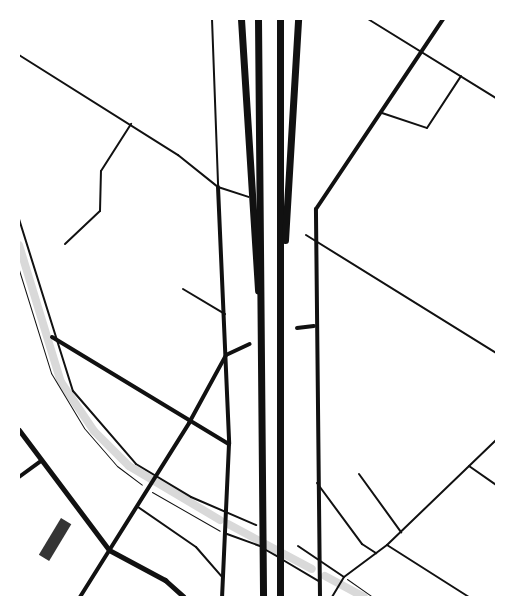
<!DOCTYPE html>
<style>
body{margin:0}
#map{position:relative;width:515px;height:616px;overflow:hidden;background:#fff;font-family:Overpass,sans-serif}
div>[style]{position:absolute}
[style*='--x']{left:calc(var(--x)*1px);top:calc(var(--y)*1px);width:calc(var(--w)*1px);rotate:calc(var(--a)*1deg)}
.canal>*{height:8px;margin:-4px;padding:0 4px;transform-origin:4px;border-radius:4px;background:#d9d9d9}
.building>*{inset:0;background:#353535;transform-origin:0 0}
.path>*{height:1px;margin:-0.5px;padding:0 0.5px;transform-origin:0.5px;border-radius:0.5px;background:#111}
.service>*{height:2px;margin:-1px;padding:0 1px;transform-origin:1px;border-radius:1px;background:#111}
.minor>*{height:4px;margin:-2px;padding:0 2px;transform-origin:2px;border-radius:2px;background:#111}
.tertiary>*{height:5px;margin:-2.5px;padding:0 2.5px;transform-origin:2.5px;border-radius:2.5px;background:#111}
.motorway>*{height:7px;margin:-3.5px;padding:0 3.5px;transform-origin:3.5px;border-radius:3.5px;background:#111}
span{translate:-50% -50%;white-space:nowrap;text-align:center;line-height:1.15;-webkit-text-stroke:5px #fff;paint-order:stroke}
.frame{position:absolute;inset:0;border:20px solid #fff;pointer-events:none}
</style>
<div id="map">
<div class="canal">
<i style="--x:19;--y:245;--w:143;--a:73"></i>
<i style="--x:61;--y:382;--w:59;--a:56"></i>
<i style="--x:94;--y:431;--w:49;--a:45"></i>
<i style="--x:129;--y:466;--w:106;--a:30.7"></i>
<i style="--x:228;--y:524;--w:95;--a:28.2"></i>
<i style="--x:325;--y:576;--w:44;--a:28.3"></i>
</div>
<div class="building">
<i style="left:61px;top:518px;width:12px;height:43px;rotate:31deg"></i>
</div>
<div class="path">
<i style="--x:19;--y:270;--w:108;--a:72.7"></i>
<i style="--x:51;--y:373;--w:64;--a:59"></i>
<i style="--x:84;--y:428;--w:50;--a:49"></i>
<i style="--x:117;--y:466;--w:31;--a:37"></i>
<i style="--x:152;--y:492;--w:78;--a:29.8"></i>
<i style="--x:347;--y:579;--w:32;--a:35"></i>
</div>
<div class="service">
<i style="--x:212;--y:19;--w:167;--a:87.9"></i>
<i style="--x:368;--y:19;--w:150;--a:31.7"></i>
<i style="--x:19;--y:55;--w:188;--a:32.2"></i>
<i style="--x:178;--y:155;--w:51;--a:38.7"></i>
<i style="--x:218;--y:187;--w:32;--a:18"></i>
<i style="--x:382;--y:113;--w:47;--a:18.4"></i>
<i style="--x:427;--y:128;--w:62;--a:-56.8"></i>
<i style="--x:19;--y:219;--w:180;--a:72.6"></i>
<i style="--x:73;--y:391;--w:96;--a:49.2"></i>
<i style="--x:136;--y:464;--w:64;--a:31"></i>
<i style="--x:191;--y:497;--w:71;--a:23.3"></i>
<i style="--x:306;--y:235;--w:224;--a:31.8"></i>
<i style="--x:65;--y:244;--w:48;--a:-43.3"></i>
<i style="--x:100;--y:211;--w:40;--a:-88.6"></i>
<i style="--x:101;--y:171;--w:56;--a:-57.4"></i>
<i style="--x:183;--y:289;--w:49;--a:30.8"></i>
<i style="--x:469;--y:466;--w:33;--a:35"></i>
<i style="--x:359;--y:474;--w:72;--a:54.1"></i>
<i style="--x:317;--y:483;--w:76;--a:53.6"></i>
<i style="--x:362;--y:544;--w:17;--a:33"></i>
<i style="--x:138;--y:507;--w:70;--a:34.6"></i>
<i style="--x:196;--y:547;--w:40;--a:49"></i>
<i style="--x:227;--y:534;--w:35;--a:20"></i>
<i style="--x:387;--y:545;--w:97;--a:32.4"></i>
<i style="--x:298;--y:546;--w:55;--a:34"></i>
<i style="--x:266;--y:550;--w:13;--a:29"></i>
<i style="--x:283;--y:560;--w:43;--a:30.7"></i>
<i style="--x:332;--y:597;--w:23;--a:-59"></i>
<i style="--x:344;--y:577;--w:54;--a:-36.7"></i>
<i style="--x:387;--y:545;--w:151;--a:-43.9"></i>
</div>
<div class="minor">
<i style="--x:218;--y:187;--w:257;--a:87.5"></i>
<i style="--x:229;--y:444;--w:153;--a:92.6"></i>
<i style="--x:297;--y:328;--w:17;--a:-7"></i>
<i style="--x:52;--y:337;--w:207;--a:31.2"></i>
<i style="--x:19;--y:477;--w:26;--a:-36"></i>
<i style="--x:80;--y:597;--w:205;--a:-57.9"></i>
<i style="--x:189;--y:423;--w:77;--a:-61.4"></i>
<i style="--x:226;--y:355;--w:26;--a:-25"></i>
<i style="--x:320;--y:597;--w:388;--a:-90.6"></i>
<i style="--x:316;--y:209;--w:229;--a:-56.2"></i>
</div>
<div class="tertiary">
<i style="--x:19;--y:430;--w:150;--a:53.1"></i>
<i style="--x:109;--y:550;--w:64;--a:28.2"></i>
<i style="--x:165;--y:580;--w:25;--a:42"></i>
</div>
<div class="motorway">
<i style="--x:241;--y:19;--w:272;--a:86.4"></i>
<i style="--x:258;--y:19;--w:578;--a:89.5"></i>
<i style="--x:280;--y:19;--w:578;--a:90"></i>
<i style="--x:285;--y:240;--w:221;--a:-86.6"></i>
</div>
<div class="frame"></div>
</div>
